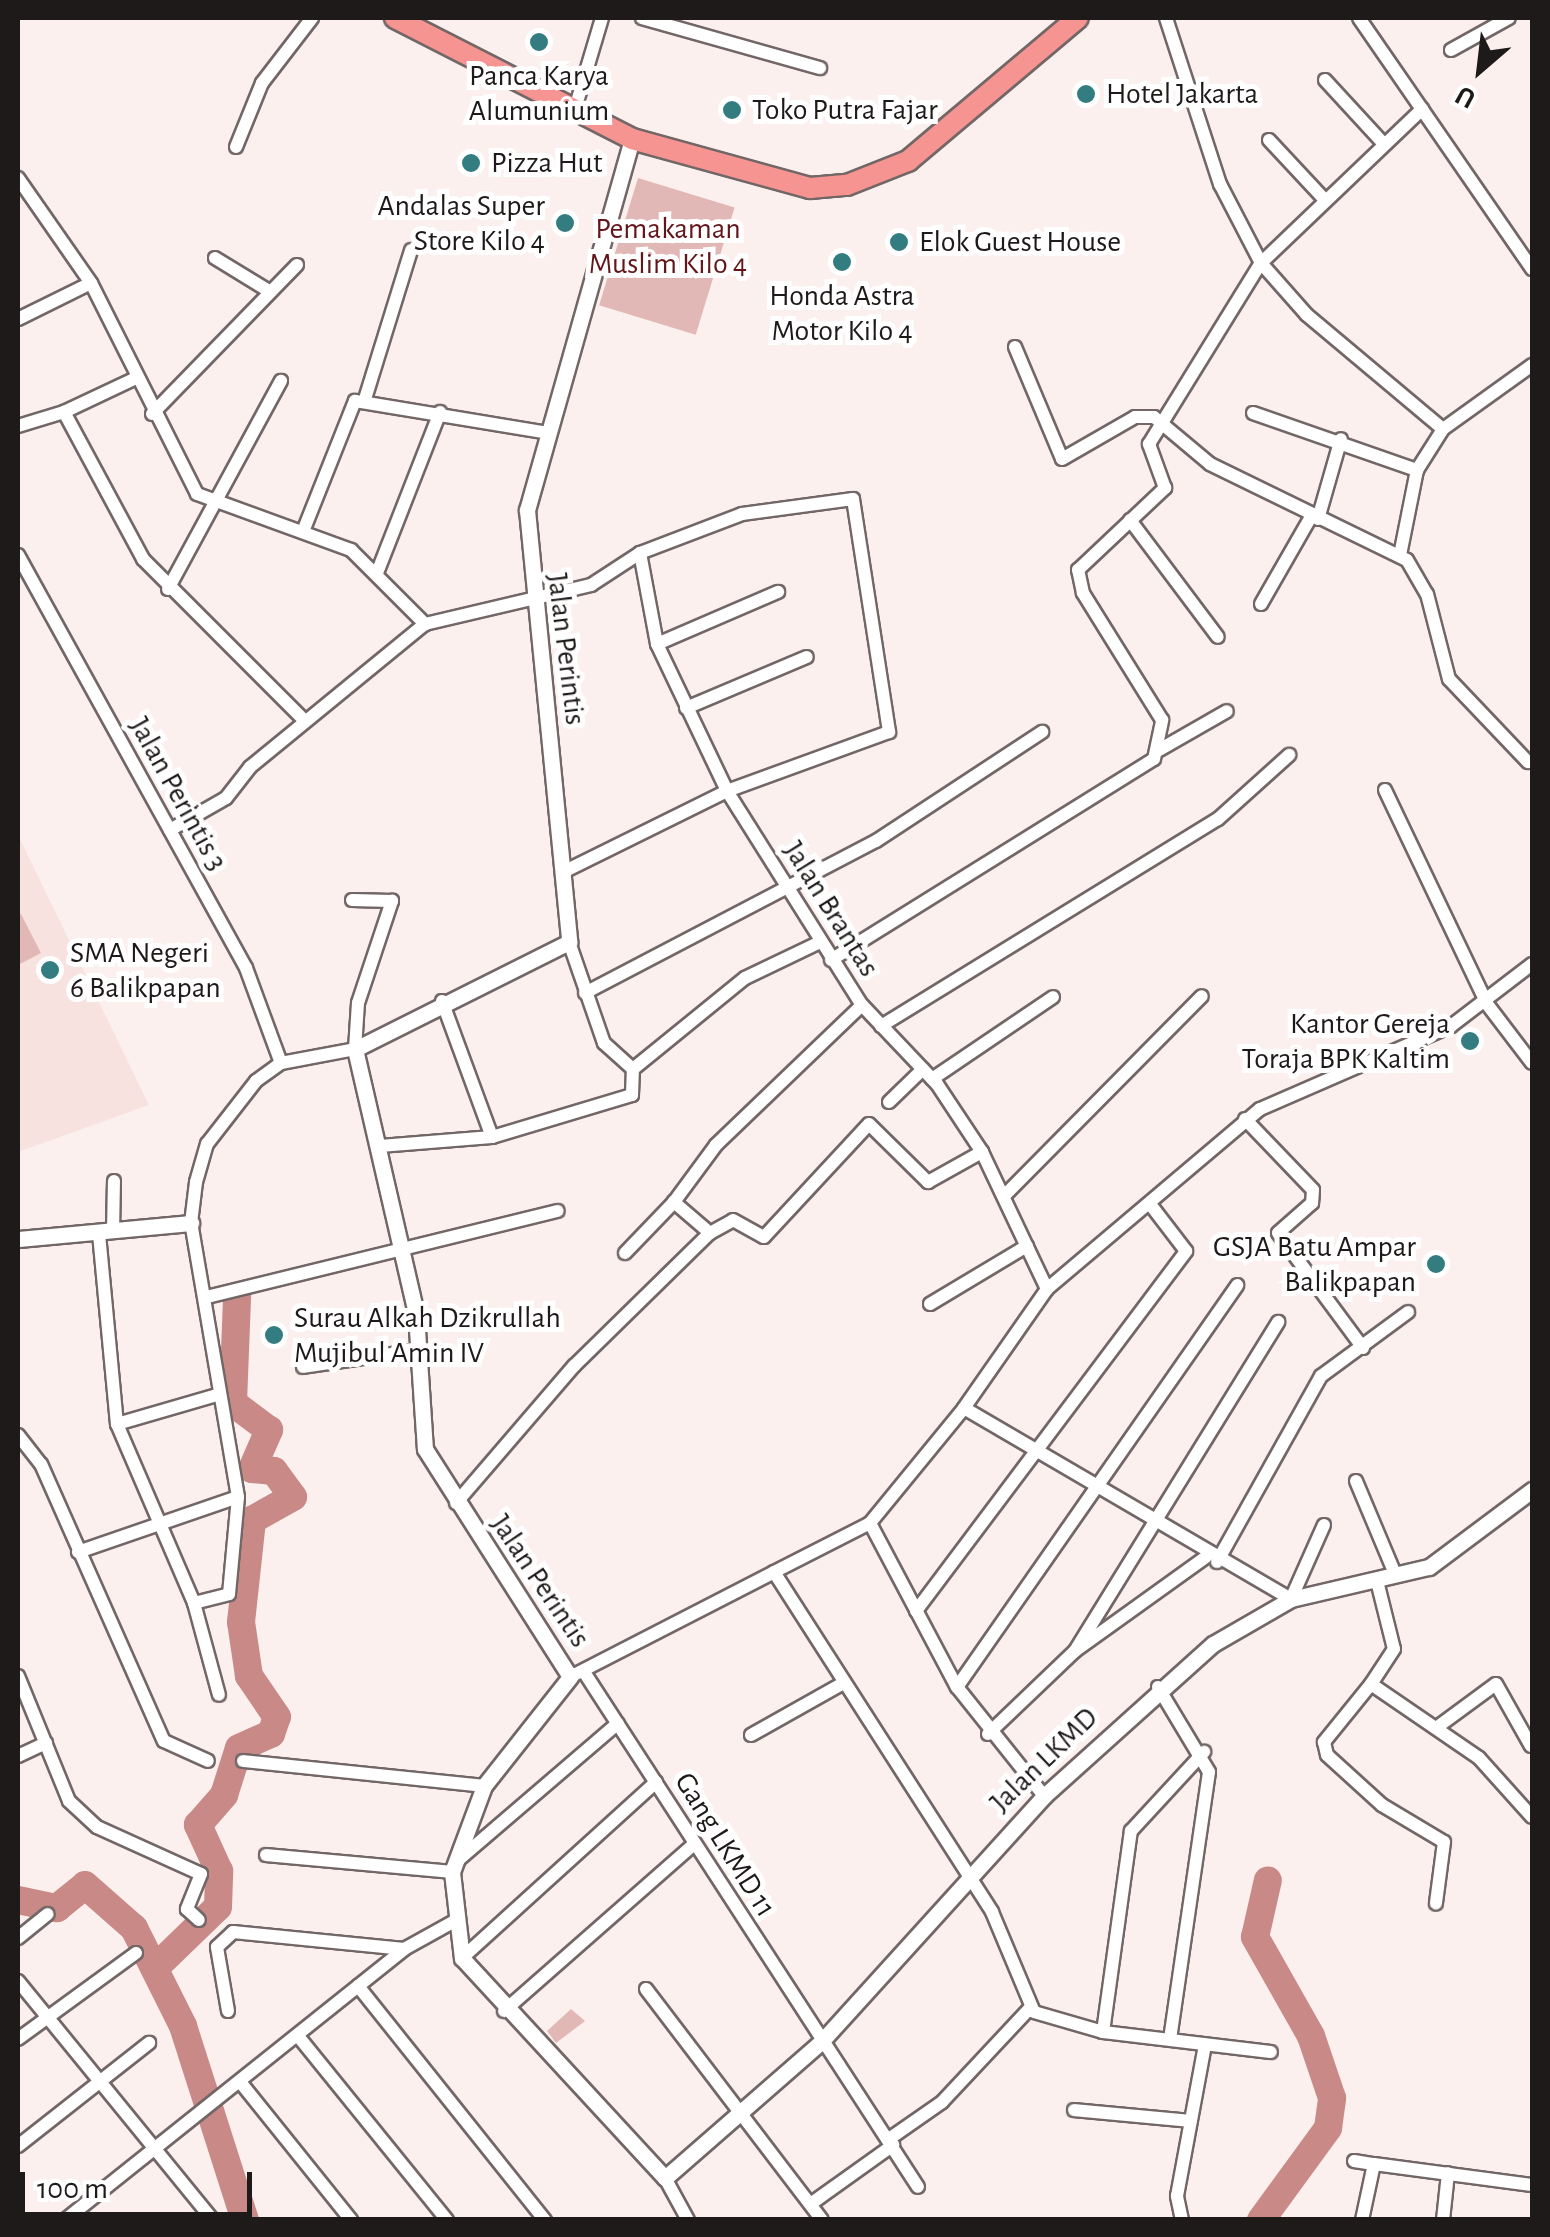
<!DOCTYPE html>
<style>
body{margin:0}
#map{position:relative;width:1550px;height:2237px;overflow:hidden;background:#fcf0ef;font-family:"Alegreya Sans",sans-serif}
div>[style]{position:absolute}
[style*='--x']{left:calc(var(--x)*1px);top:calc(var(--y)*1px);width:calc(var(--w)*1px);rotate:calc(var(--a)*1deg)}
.built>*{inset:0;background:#f7e2e0}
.green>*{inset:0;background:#e1b8b5;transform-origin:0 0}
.river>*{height:28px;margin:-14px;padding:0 14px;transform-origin:14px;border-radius:14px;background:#c98a87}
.roads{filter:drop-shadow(2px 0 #726766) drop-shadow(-2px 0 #726766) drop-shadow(0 2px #726766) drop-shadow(0 -2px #726766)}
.minor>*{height:12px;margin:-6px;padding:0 6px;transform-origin:6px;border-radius:6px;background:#fff}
.tertiary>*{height:15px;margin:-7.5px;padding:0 7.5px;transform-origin:7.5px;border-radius:7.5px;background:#fff}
.trunk>*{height:20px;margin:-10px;padding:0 10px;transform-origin:10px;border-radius:10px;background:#f69492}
.dots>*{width:28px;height:28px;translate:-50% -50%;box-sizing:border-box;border:5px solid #fff;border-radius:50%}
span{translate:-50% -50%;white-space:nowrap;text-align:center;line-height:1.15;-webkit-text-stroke:10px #fff;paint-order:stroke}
.poi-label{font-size:30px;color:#1e1a19}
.left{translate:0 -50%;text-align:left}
.right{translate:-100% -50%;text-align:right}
.park-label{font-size:30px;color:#62161a}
.street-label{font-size:30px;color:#1e1a19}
.frame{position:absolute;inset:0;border:20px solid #1e1a19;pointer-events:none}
.north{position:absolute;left:1430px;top:20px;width:100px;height:100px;-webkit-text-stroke:8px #fff;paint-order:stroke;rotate:208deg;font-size:28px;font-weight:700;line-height:40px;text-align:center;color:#1e1a19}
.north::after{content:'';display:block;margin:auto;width:35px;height:45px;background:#1e1a19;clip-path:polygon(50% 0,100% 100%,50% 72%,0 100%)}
.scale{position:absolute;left:20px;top:2172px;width:232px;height:45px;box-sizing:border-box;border:5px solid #1e1a19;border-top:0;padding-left:12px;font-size:30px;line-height:35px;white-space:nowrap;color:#1e1a19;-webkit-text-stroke:8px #fff;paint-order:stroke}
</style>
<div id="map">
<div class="built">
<i style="clip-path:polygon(18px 835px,149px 1105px,18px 1152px)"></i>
</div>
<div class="green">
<i style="left:638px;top:178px;width:101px;height:133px;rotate:17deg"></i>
<i style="clip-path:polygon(21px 914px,41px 953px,18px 965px,18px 916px)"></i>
<i style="clip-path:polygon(571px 2009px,585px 2021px,556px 2043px,547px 2031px)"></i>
</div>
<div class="river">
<i style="--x:18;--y:1900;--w:40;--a:12"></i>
<i style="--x:57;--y:1908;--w:36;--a:-39"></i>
<i style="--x:85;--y:1885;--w:65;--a:41.3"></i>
<i style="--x:134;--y:1928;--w:110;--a:63.4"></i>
<i style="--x:183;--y:2026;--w:204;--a:72.3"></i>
<i style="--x:156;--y:1967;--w:86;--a:-44.1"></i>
<i style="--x:218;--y:1907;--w:36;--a:-88"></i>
<i style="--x:219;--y:1871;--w:51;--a:-114.5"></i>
<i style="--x:198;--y:1825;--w:40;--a:-49"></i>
<i style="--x:224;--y:1795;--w:49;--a:-72.3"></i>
<i style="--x:239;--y:1748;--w:35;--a:-24"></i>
<i style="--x:271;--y:1734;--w:18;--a:-71"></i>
<i style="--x:277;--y:1717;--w:50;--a:-124.3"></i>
<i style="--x:249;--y:1676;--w:55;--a:-98.4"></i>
<i style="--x:241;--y:1622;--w:103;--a:-83.8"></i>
<i style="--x:252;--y:1520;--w:47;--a:-29.3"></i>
<i style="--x:293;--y:1497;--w:32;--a:-126"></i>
<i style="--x:274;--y:1471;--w:22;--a:-175"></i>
<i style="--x:252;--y:1469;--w:43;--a:-66.4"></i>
<i style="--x:269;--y:1430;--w:45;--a:-143.1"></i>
<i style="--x:233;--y:1403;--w:106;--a:-87.8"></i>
<i style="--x:1261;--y:2220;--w:114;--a:-53.9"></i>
<i style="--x:1328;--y:2128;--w:30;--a:-82"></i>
<i style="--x:1332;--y:2098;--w:65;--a:-108.7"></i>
<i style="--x:1311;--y:2036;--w:114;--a:-119.5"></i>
<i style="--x:1255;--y:1937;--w:58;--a:-77.2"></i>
</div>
<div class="roads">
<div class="minor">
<i style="--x:642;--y:18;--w:185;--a:15.7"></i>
<i style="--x:1166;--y:18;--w:175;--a:72"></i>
<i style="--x:1220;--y:184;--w:89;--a:62.6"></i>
<i style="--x:1261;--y:263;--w:69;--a:48.5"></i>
<i style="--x:1307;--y:315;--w:177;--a:40"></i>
<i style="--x:1359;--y:18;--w:305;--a:55.4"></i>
<i style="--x:1451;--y:50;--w:66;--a:-28.9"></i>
<i style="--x:1325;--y:80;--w:86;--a:47.4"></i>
<i style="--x:574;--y:112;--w:98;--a:-73.4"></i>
<i style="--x:1269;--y:140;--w:81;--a:47"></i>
<i style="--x:236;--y:147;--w:69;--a:-67.9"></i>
<i style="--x:262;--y:83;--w:82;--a:-52.4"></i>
<i style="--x:18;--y:178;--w:128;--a:55.2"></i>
<i style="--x:91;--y:283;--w:236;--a:63.3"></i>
<i style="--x:197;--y:494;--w:164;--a:20"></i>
<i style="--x:351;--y:550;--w:105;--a:45"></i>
<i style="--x:215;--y:258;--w:63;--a:31.4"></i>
<i style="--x:18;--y:319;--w:81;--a:-26.3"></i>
<i style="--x:1015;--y:347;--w:121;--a:67.2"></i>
<i style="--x:1062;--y:459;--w:84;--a:-29.9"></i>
<i style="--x:1135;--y:417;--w:19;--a:0"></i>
<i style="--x:1154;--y:417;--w:73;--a:40"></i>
<i style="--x:1210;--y:464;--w:219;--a:26"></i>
<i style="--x:1407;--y:560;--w:39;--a:60"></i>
<i style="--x:1427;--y:594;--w:88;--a:75.5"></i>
<i style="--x:1449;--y:679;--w:115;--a:46.4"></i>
<i style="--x:365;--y:399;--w:156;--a:-72.8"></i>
<i style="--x:64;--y:412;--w:80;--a:-25.3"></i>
<i style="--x:1253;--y:413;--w:174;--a:19.2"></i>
<i style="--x:1417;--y:470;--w:87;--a:101.3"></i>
<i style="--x:152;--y:414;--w:208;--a:-45.8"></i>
<i style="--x:18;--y:426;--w:48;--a:-16.9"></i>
<i style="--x:64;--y:412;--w:167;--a:61.7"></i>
<i style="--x:143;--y:559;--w:229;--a:45"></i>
<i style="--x:1417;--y:470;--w:49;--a:-57.6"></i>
<i style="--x:1443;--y:429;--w:110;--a:-35.7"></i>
<i style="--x:1318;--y:519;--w:83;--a:-74"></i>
<i style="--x:1130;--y:520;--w:146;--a:53.1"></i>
<i style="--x:304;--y:529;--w:138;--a:-68.3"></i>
<i style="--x:355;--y:401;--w:191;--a:9.4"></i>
<i style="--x:640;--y:553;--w:93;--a:79.4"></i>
<i style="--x:657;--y:644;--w:163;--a:64.5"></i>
<i style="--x:727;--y:791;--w:253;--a:57.8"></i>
<i style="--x:862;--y:1005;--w:109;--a:46.5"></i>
<i style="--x:937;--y:1084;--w:82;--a:56.5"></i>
<i style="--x:982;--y:1152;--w:152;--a:64.6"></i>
<i style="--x:1047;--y:1289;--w:279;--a:-40.2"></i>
<i style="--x:1260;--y:1109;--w:208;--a:-23.5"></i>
<i style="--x:1451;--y:1026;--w:102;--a:-37.4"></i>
<i style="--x:18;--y:555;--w:472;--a:61.1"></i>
<i style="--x:246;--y:968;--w:101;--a:69.8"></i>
<i style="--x:377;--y:573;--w:173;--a:-68.6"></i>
<i style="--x:168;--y:589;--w:237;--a:-61.5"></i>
<i style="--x:1261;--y:604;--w:103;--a:-60.2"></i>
<i style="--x:657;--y:644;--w:132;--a:-23.3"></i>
<i style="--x:686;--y:708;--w:131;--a:-22.9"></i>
<i style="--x:1159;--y:750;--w:78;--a:-29.8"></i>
<i style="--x:1385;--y:790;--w:237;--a:64.5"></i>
<i style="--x:1487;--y:1004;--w:74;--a:52.7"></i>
<i style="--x:170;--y:830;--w:64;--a:-29.7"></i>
<i style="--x:226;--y:798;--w:39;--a:-52"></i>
<i style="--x:250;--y:767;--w:226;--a:-39.3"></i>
<i style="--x:425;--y:624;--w:171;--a:-13.2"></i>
<i style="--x:591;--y:585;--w:59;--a:-33.1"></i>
<i style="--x:640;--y:553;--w:109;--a:-20.9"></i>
<i style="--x:742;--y:514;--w:112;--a:-7.7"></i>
<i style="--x:853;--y:499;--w:236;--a:81.2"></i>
<i style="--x:889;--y:732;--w:172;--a:160"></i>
<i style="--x:727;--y:791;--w:181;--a:153.7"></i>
<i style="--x:569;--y:942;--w:107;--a:70.9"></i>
<i style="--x:604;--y:1043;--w:39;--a:42"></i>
<i style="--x:633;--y:1069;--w:144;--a:-39.1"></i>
<i style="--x:745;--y:978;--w:83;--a:-25.6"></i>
<i style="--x:831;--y:960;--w:380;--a:-31.9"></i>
<i style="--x:1154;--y:759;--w:40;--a:-78"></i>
<i style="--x:1162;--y:720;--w:150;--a:-121.9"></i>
<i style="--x:1083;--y:593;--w:24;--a:-102"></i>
<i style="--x:1078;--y:570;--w:120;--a:-43.3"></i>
<i style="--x:1165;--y:488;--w:47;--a:-110"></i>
<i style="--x:1149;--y:444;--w:213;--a:-58.3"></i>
<i style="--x:1261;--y:263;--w:223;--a:-43.7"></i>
<i style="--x:585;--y:993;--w:328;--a:-27.6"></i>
<i style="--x:876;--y:841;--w:199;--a:-33.3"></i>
<i style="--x:442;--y:1001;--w:145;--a:69.8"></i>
<i style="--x:881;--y:1026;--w:395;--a:-31.6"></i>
<i style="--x:1218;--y:819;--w:96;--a:-42"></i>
<i style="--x:932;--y:1079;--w:146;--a:-34.1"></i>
<i style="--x:889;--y:1102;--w:47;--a:-44.1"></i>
<i style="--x:1245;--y:1119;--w:98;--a:46.2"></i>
<i style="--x:1313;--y:1190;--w:13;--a:94"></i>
<i style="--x:1312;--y:1203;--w:45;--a:138.6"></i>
<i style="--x:1278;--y:1233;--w:143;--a:53.5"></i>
<i style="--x:380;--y:1146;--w:112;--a:-4.6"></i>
<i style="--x:492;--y:1137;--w:146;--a:-16.7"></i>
<i style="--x:632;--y:1095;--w:26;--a:-88"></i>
<i style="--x:1004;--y:1196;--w:281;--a:-45.3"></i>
<i style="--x:113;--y:1232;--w:51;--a:-88.9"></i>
<i style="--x:710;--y:1233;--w:26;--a:-29"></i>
<i style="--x:733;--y:1220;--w:35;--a:29"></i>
<i style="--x:764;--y:1237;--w:154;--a:-47.1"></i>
<i style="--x:869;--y:1124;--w:83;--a:44.5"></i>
<i style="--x:928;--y:1182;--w:62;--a:-29.1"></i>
<i style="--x:99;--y:1234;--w:191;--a:84.6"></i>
<i style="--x:117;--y:1424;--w:195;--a:66.7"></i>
<i style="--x:194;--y:1603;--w:95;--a:74.8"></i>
<i style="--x:625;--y:1253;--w:71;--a:-46.1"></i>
<i style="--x:207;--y:1297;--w:361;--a:-13.8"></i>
<i style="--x:930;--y:1304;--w:113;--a:-30.9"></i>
<i style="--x:303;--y:1367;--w:116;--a:-8.4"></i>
<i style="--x:964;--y:1408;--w:145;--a:-55.1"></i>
<i style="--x:117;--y:1424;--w:104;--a:-16.2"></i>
<i style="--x:18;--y:1435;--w:37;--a:52"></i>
<i style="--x:41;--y:1464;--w:303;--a:66.1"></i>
<i style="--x:164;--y:1741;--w:48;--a:24.4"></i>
<i style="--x:1356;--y:1481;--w:103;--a:67.2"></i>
<i style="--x:456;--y:1503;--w:181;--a:-49.3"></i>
<i style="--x:574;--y:1366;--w:190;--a:-44.4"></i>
<i style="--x:710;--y:1233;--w:48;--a:-139.3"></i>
<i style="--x:674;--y:1202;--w:71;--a:-53.6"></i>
<i style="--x:716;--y:1145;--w:202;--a:-43.8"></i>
<i style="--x:870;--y:1523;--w:186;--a:62.1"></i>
<i style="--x:957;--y:1687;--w:139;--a:51.4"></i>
<i style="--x:78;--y:1552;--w:169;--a:-19"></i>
<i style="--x:1217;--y:1562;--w:213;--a:-60.8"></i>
<i style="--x:1321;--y:1376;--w:108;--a:-36.3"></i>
<i style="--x:774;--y:1572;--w:108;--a:-27"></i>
<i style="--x:870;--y:1523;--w:149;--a:-50.7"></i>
<i style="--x:964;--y:1408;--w:379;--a:30.3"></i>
<i style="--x:1291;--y:1599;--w:81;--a:-66"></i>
<i style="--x:1377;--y:1581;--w:70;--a:76"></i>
<i style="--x:1394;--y:1649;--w:42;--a:123.3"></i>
<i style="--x:1371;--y:1684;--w:131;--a:34.4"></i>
<i style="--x:1479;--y:1758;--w:79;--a:48.1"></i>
<i style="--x:194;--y:1603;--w:36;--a:-14"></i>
<i style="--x:229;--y:1594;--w:97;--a:-84.7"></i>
<i style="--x:238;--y:1497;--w:278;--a:-99.7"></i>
<i style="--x:191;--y:1223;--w:41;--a:-83"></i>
<i style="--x:196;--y:1182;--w:40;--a:-74"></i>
<i style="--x:207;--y:1144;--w:80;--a:-52.1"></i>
<i style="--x:256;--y:1081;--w:31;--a:-36"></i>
<i style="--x:281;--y:1063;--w:75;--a:-10.7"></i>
<i style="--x:355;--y:1049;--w:46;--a:-86.3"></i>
<i style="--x:358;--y:1003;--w:108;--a:-71.6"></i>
<i style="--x:392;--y:901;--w:40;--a:-178.6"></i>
<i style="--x:916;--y:1611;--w:450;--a:-53.1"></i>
<i style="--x:1186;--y:1251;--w:59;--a:-127.5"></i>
<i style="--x:1075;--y:1651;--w:387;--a:-58.3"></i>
<i style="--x:586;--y:1675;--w:610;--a:57.04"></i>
<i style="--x:18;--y:1676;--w:135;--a:67.8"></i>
<i style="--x:69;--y:1801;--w:38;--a:43"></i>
<i style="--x:97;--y:1827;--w:114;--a:24.3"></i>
<i style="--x:201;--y:1874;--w:38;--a:112"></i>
<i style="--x:187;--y:1909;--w:16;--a:43"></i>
<i style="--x:570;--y:1677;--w:229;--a:-27.2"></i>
<i style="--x:774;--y:1572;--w:404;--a:57.3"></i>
<i style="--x:992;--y:1912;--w:108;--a:67.2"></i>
<i style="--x:1034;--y:2012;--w:72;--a:16.2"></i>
<i style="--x:1103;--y:2032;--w:169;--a:6.8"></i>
<i style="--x:1371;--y:1684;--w:75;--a:129"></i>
<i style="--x:1324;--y:1742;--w:13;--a:77"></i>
<i style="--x:1327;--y:1755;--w:74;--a:42.3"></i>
<i style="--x:1382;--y:1805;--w:72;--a:30.8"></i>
<i style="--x:1444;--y:1842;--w:62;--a:97.5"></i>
<i style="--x:957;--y:1687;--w:490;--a:-55.1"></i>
<i style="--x:1158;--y:1687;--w:99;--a:59"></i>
<i style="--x:1209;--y:1772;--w:270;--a:98.3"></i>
<i style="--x:1436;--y:1728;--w:74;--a:-36.3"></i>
<i style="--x:1496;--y:1684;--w:71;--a:60.6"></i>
<i style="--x:988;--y:1734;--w:120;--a:-43.7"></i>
<i style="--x:1075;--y:1651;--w:161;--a:-35.7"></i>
<i style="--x:751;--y:1735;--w:102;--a:-29.3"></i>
<i style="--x:18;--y:1756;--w:31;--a:-25"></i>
<i style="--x:243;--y:1761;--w:242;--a:5.9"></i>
<i style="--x:266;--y:1855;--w:187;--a:5.2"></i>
<i style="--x:456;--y:1862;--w:213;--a:-40.6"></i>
<i style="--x:18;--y:1938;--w:38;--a:-39"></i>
<i style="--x:462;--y:1958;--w:262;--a:-42.2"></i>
<i style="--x:18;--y:1981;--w:308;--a:50.8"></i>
<i style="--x:358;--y:1986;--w:300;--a:51.4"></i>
<i style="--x:646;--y:1989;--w:290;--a:52.7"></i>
<i style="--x:228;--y:2011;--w:65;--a:-99.8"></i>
<i style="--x:217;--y:1947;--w:22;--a:-43"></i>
<i style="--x:233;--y:1932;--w:172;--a:5.7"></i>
<i style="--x:504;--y:2011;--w:252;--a:-41.3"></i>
<i style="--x:1103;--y:2032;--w:203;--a:-82.1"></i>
<i style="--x:1131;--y:1831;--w:108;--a:-47.3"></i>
<i style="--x:298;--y:2036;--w:237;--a:51"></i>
<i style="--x:18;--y:2039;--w:146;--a:-36.1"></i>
<i style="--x:241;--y:2083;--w:176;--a:51.2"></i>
<i style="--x:1074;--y:2110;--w:117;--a:5.4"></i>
<i style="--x:889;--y:2139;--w:65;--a:-34.9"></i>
<i style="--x:942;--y:2102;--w:129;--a:-46.9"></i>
<i style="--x:18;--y:2146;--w:167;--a:-38.2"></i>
<i style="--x:1354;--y:2161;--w:20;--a:9"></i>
<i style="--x:665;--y:2178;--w:48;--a:61.3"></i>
<i style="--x:812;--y:2203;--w:100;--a:-35.6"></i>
<i style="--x:65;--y:2220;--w:434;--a:-38.6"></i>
<i style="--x:404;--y:1949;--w:56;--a:-28.9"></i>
<i style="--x:1182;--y:2220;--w:25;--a:-102"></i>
<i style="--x:1177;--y:2196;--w:154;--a:-79.5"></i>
<i style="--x:1362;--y:2220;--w:57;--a:-77.9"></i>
<i style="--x:1374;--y:2164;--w:159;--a:7.6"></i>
<i style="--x:1443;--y:2220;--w:47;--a:-83.9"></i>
</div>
<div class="tertiary">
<i style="--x:632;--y:139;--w:386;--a:105.8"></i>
<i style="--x:527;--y:510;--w:434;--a:84.4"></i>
<i style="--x:569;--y:942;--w:239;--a:153.4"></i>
<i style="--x:355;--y:1049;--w:272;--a:77"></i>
<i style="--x:416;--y:1314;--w:135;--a:86.2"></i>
<i style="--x:425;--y:1449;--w:270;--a:57.5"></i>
<i style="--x:570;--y:1677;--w:139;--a:128.3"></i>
<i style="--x:484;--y:1786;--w:92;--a:110.4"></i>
<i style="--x:452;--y:1872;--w:87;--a:83.4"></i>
<i style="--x:462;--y:1958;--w:299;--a:47.3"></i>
<i style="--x:665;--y:2178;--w:207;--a:-41.1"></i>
<i style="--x:821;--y:2042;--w:332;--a:-47.8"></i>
<i style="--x:1044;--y:1796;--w:227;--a:-42"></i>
<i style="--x:1213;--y:1644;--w:90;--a:-30"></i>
<i style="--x:1291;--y:1599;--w:142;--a:-13.1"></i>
<i style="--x:1429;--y:1567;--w:129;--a:-36.8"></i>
<i style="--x:18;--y:1239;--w:174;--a:-5.3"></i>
</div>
<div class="trunk">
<i style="--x:395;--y:18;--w:266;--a:27"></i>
<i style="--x:632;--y:139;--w:185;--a:15.4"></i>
<i style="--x:810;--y:188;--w:37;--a:-5"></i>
<i style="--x:847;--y:185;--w:66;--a:-21.5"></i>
<i style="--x:908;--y:161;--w:222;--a:-40.1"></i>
</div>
</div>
<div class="dots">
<i style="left:539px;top:42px;background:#337c80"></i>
<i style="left:1086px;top:94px;background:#337c80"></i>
<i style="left:732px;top:110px;background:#337c80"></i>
<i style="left:471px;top:163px;background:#337c80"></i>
<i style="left:565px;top:223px;background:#337c80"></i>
<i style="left:899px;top:242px;background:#337c80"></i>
<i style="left:842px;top:262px;background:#337c80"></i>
<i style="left:50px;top:970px;background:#337c80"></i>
<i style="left:1470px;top:1041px;background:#337c80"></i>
<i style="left:1436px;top:1264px;background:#337c80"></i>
<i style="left:274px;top:1335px;background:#337c80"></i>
</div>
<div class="poi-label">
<span style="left:539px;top:93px">Panca Karya<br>Alumunium</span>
<span class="left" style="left:1106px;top:94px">Hotel Jakarta</span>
<span class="left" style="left:752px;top:110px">Toko Putra Fajar</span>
<span class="left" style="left:491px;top:163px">Pizza Hut</span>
<span class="right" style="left:545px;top:223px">Andalas Super<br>Store Kilo 4</span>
<span class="left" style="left:919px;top:242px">Elok Guest House</span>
<span style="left:842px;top:313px">Honda Astra<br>Motor Kilo 4</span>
<span class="left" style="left:70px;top:970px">SMA Negeri<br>6 Balikpapan</span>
<span class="right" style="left:1450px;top:1041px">Kantor Gereja<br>Toraja BPK Kaltim</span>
<span class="right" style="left:1416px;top:1264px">GSJA Batu Ampar<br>Balikpapan</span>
<span class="left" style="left:294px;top:1335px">Surau Alkah Dzikrullah<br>Mujibul Amin IV</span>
</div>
<div class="park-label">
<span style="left:668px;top:246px">Pemakaman<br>Muslim Kilo 4</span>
</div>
<div class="street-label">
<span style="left:566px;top:649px;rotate:83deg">Jalan Perintis</span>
<span style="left:178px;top:794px;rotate:61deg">Jalan Perintis 3</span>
<span style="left:831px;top:909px;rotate:58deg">Jalan Brantas</span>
<span style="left:540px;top:1581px;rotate:56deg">Jalan Perintis</span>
<span style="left:1044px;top:1760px;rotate:-44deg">Jalan LKMD</span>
<span style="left:725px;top:1845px;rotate:58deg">Gang LKMD 11</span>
</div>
<div class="frame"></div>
<div class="north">U</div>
<div class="scale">100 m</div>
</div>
